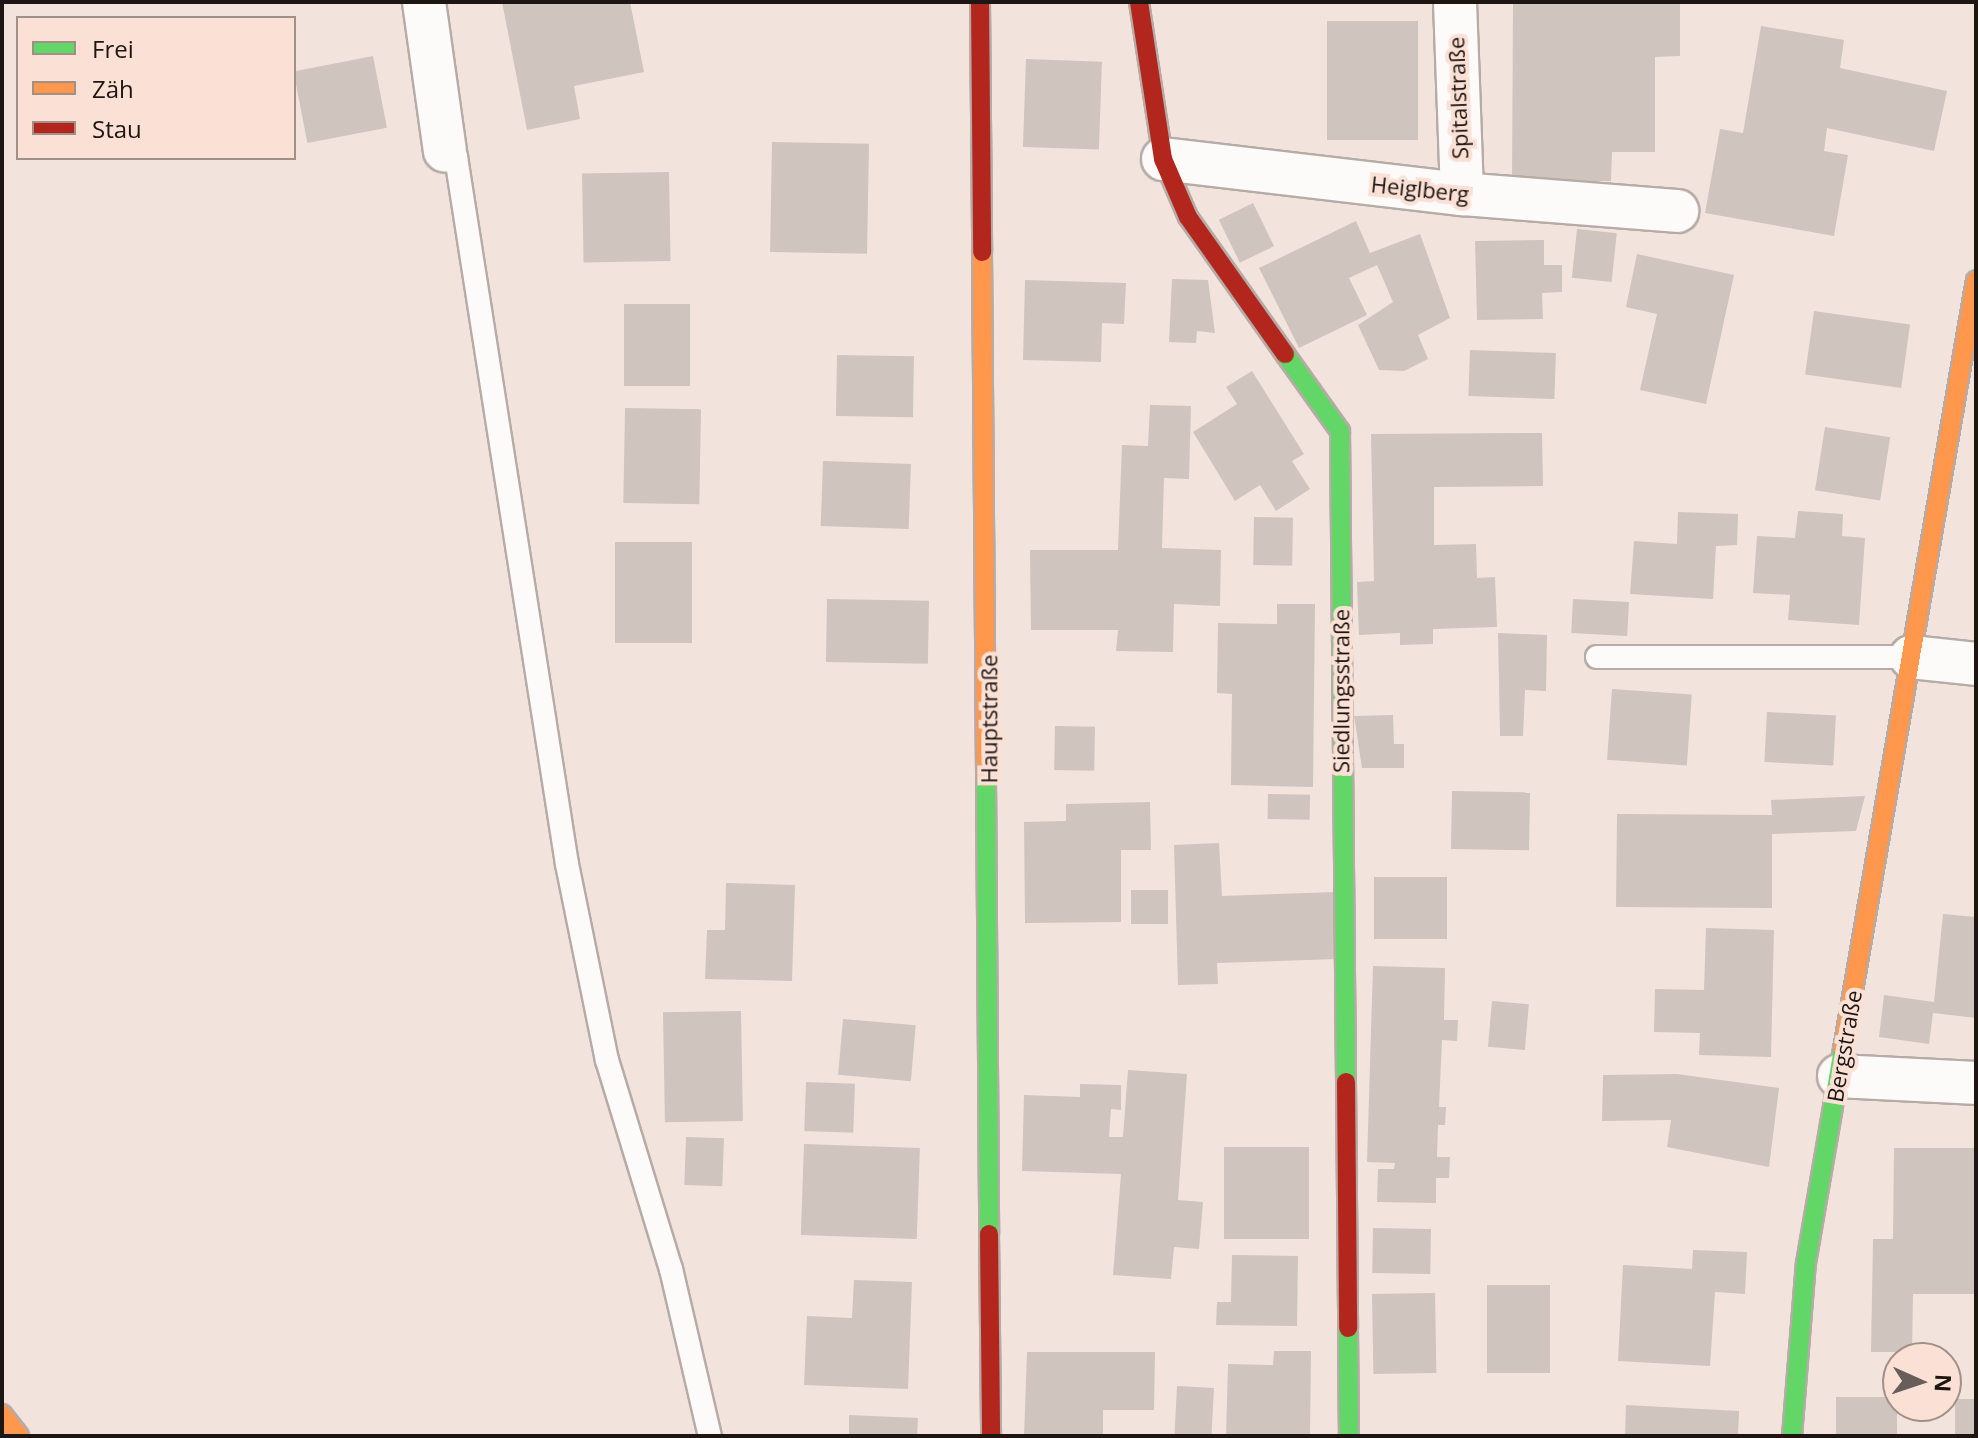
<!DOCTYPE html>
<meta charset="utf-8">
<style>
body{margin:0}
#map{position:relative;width:1978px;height:1438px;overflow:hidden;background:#f2e4dd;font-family:"Open Sans",sans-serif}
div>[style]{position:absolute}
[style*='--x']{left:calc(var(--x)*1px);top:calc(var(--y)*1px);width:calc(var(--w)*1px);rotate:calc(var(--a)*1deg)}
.building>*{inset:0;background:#cfc4be;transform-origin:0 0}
.roads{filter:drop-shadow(2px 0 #b6aba6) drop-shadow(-2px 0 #b6aba6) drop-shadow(0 2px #b6aba6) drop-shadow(0 -2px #b6aba6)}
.lane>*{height:22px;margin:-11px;padding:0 11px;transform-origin:11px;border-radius:11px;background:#fdfbfa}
.street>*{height:42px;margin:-21px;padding:0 21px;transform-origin:21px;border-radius:21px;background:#fdfbfa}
.fast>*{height:18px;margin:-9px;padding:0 9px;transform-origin:9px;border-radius:9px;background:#63d668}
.slow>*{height:18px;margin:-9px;padding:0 9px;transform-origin:9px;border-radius:9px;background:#ff974d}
.jam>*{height:18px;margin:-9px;padding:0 9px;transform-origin:9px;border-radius:9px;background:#b3261e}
span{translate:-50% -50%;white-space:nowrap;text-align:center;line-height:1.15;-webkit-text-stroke:8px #fae0d5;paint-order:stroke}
.street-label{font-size:22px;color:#1e1612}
.frame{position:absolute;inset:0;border:4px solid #1e1612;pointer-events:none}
.legend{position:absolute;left:16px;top:16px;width:280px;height:144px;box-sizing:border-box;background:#fae0d5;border:2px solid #a28f87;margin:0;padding:10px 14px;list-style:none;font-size:24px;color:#1e1612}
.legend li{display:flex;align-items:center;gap:16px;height:40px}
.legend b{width:40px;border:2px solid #a28f87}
.north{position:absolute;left:1882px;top:1342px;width:80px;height:80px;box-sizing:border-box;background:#fae0d5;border:2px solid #a28f87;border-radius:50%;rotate:93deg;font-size:22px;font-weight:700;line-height:32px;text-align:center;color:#1e1612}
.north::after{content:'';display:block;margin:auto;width:28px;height:36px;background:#685e59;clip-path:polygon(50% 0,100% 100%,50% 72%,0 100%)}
</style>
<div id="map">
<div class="building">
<i style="clip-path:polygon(502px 2px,630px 2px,644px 72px,574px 86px,580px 119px,527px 130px)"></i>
<i style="clip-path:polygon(1513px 2px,1680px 2px,1680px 56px,1655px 57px,1655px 152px,1612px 152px,1611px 181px,1512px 181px)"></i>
<i style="left:1327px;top:21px;width:91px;height:119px"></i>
<i style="clip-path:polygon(1761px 26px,1844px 40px,1840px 68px,1947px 91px,1934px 151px,1827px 128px,1824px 151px,1848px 155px,1834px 236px,1705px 213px,1720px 129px,1743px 133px)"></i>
<i style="left:373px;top:56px;width:73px;height:81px;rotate:79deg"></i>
<i style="left:1026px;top:59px;width:76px;height:88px;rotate:2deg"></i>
<i style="left:772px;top:142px;width:97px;height:110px;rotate:1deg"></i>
<i style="left:669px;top:172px;width:89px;height:87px;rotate:89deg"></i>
<i style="left:1253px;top:203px;width:48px;height:38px;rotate:64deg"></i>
<i style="clip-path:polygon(1356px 221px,1370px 253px,1420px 234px,1450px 318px,1418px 335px,1428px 359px,1404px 371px,1379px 370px,1358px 325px,1393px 302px,1377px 265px,1349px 278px,1367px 315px,1299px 348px,1259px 268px)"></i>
<i style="left:1577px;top:229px;width:40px;height:49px;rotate:6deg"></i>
<i style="clip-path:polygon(1544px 240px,1544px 265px,1562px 265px,1562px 292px,1542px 293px,1543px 319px,1477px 320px,1475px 241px)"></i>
<i style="clip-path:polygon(1637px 254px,1734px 275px,1706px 404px,1640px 390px,1657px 314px,1626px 307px)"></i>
<i style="clip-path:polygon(1172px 279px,1208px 280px,1215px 333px,1197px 331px,1196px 343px,1169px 342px)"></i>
<i style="clip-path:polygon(1025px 280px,1126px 283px,1124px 324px,1102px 323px,1101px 362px,1023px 360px)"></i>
<i style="left:624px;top:304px;width:66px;height:82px"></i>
<i style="left:1814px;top:311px;width:97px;height:64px;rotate:8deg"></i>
<i style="left:1470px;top:350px;width:86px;height:46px;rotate:2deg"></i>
<i style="left:837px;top:355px;width:77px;height:61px;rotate:1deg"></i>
<i style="clip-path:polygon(1252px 371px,1304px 454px,1292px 461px,1310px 489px,1276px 511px,1260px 485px,1235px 501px,1193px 432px,1237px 404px,1226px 387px)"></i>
<i style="clip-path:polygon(1150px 405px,1191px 406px,1189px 479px,1164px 478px,1162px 548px,1221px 550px,1220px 606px,1174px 604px,1173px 652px,1116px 651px,1118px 630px,1031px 630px,1030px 550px,1118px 550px,1122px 445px,1148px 446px)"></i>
<i style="left:625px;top:408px;width:76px;height:95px;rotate:1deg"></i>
<i style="left:1825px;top:427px;width:66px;height:64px;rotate:9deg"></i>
<i style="clip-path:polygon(1542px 433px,1543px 486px,1434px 487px,1434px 545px,1476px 544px,1477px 578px,1495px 577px,1497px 627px,1433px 629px,1433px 644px,1400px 645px,1400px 633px,1359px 635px,1357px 582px,1374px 581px,1371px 434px)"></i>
<i style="left:823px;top:461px;width:88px;height:65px;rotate:2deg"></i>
<i style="clip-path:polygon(1798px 511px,1843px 514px,1842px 536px,1865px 538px,1859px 625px,1788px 620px,1790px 595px,1753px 593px,1757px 536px,1795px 538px)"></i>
<i style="clip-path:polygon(1678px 512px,1738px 514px,1737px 545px,1716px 546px,1713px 599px,1630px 594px,1634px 541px,1677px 544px)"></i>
<i style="left:1254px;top:517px;width:39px;height:48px;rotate:1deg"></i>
<i style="left:615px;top:542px;width:77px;height:101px"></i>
<i style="left:827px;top:599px;width:102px;height:63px;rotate:1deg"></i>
<i style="left:1573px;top:599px;width:56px;height:34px;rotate:3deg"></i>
<i style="clip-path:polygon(1277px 604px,1315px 604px,1313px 787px,1231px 785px,1232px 694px,1217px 693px,1218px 623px,1277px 624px)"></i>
<i style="clip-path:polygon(1498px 633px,1547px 635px,1546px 691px,1525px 690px,1523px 736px,1500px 736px)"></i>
<i style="left:1612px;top:689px;width:80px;height:71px;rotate:4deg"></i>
<i style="left:1767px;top:712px;width:69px;height:50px;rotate:3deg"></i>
<i style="clip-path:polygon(1393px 715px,1394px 744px,1404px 744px,1404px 768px,1362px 768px,1354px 716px)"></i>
<i style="left:1055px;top:726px;width:40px;height:44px;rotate:1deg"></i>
<i style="left:1452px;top:791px;width:78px;height:58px;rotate:1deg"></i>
<i style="left:1268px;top:794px;width:42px;height:25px;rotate:1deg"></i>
<i style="clip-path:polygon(1865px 796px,1856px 831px,1772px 834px,1772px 908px,1616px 907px,1617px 814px,1772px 815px,1771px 800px)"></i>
<i style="clip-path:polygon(1150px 802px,1151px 850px,1121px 850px,1121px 922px,1025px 923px,1024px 822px,1066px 821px,1066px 804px)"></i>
<i style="clip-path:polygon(1219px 843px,1222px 896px,1336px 892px,1338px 959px,1217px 963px,1218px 984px,1178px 985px,1174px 845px)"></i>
<i style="left:1447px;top:877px;width:62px;height:73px;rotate:90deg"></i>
<i style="clip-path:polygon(726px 883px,795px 885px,792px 981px,705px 979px,707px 930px,725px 930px)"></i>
<i style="left:1168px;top:890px;width:34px;height:37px;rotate:90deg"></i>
<i style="clip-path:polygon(1943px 914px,1976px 917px,1976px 1018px,1933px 1013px,1929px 1044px,1879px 1037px,1884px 995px,1934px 1002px)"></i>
<i style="clip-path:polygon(1706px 928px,1774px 930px,1771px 1057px,1699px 1055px,1700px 1033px,1654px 1032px,1655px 989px,1704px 990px)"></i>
<i style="clip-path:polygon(1373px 966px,1445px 968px,1444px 1020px,1458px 1020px,1457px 1041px,1442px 1040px,1439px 1107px,1446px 1107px,1445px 1125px,1438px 1125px,1437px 1157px,1450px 1157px,1449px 1178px,1436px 1178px,1436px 1203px,1377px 1202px,1378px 1169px,1394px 1169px,1395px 1163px,1367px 1162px)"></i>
<i style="left:1492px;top:1001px;width:37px;height:46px;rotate:5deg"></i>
<i style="left:741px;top:1011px;width:110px;height:78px;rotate:89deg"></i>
<i style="left:843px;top:1019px;width:73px;height:56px;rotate:5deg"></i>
<i style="clip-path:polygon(1128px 1070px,1187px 1074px,1178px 1200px,1203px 1202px,1199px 1249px,1174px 1247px,1171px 1279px,1113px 1275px,1121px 1174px,1022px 1171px,1024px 1095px,1080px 1097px,1080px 1084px,1121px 1085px,1121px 1110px,1111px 1109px,1109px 1137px,1123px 1137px)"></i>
<i style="clip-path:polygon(1677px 1074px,1779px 1088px,1769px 1167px,1667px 1147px,1671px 1120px,1602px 1121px,1603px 1075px)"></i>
<i style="left:806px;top:1082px;width:49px;height:49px;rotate:2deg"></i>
<i style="left:686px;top:1137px;width:38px;height:48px;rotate:2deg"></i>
<i style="left:804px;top:1144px;width:116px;height:91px;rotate:2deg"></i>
<i style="left:1309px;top:1147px;width:92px;height:85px;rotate:90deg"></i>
<i style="clip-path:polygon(1894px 1148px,1976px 1148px,1976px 1294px,1913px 1294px,1912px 1352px,1871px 1352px,1873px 1239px,1893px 1239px)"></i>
<i style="left:1373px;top:1228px;width:58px;height:45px;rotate:1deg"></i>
<i style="clip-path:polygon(1693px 1250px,1747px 1252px,1745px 1294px,1715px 1292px,1710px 1366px,1618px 1361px,1623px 1265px,1692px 1269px)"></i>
<i style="clip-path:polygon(1232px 1255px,1298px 1256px,1297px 1326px,1216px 1325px,1217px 1302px,1231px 1302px)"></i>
<i style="clip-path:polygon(854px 1280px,912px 1282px,908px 1389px,804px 1385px,807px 1316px,852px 1318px)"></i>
<i style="left:1550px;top:1285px;width:88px;height:63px;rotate:90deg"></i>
<i style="left:1435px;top:1293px;width:80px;height:63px;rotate:89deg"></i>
<i style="clip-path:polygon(1274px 1351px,1311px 1351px,1310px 1436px,1226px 1436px,1228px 1364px,1273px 1365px)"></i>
<i style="clip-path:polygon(1027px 1352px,1155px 1352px,1154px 1410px,1103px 1410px,1103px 1436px,1024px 1436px)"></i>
<i style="left:1177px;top:1386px;width:37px;height:50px;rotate:3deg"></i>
<i style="left:1897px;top:1397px;width:39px;height:61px;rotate:90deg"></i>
<i style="left:1976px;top:1399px;width:37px;height:21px;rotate:90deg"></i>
<i style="clip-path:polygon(1626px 1405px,1739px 1411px,1738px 1436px,1625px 1436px)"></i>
<i style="clip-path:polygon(849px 1415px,918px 1418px,917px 1436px,849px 1436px)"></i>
</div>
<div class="roads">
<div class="lane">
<i style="--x:445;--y:151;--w:13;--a:29"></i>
<i style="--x:456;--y:157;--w:716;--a:81.08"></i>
<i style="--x:567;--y:864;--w:200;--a:78.5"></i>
<i style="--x:607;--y:1060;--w:219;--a:73"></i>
<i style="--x:671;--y:1269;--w:171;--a:76.9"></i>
<i style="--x:1597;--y:657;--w:314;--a:0"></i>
</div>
<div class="street">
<i style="--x:424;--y:2;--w:150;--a:82"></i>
<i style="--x:1455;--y:2;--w:192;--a:87.9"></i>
<i style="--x:1163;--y:159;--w:301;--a:6.7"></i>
<i style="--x:1462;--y:194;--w:216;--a:4.5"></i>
<i style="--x:1911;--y:657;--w:65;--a:6.1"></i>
<i style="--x:1839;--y:1076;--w:137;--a:2.9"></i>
</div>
<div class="fast">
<i style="--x:1285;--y:354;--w:95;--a:54.5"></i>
<i style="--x:1340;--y:431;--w:651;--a:89.47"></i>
<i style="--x:986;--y:777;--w:457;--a:89.6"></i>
<i style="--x:1348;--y:1328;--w:108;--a:89.5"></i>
<i style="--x:1792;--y:1436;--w:174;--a:-85.4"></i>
<i style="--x:1806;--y:1263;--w:217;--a:-80.2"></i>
</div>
<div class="slow">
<i style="--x:982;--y:252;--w:525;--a:89.56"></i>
<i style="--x:1843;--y:1049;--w:780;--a:-80.19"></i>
<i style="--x:2;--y:1414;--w:28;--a:52"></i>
</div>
<div class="jam">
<i style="--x:980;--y:2;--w:250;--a:89.5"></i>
<i style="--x:1139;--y:2;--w:159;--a:81.3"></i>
<i style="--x:1163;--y:159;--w:63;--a:66.7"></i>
<i style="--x:1188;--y:217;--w:168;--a:54.7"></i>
<i style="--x:1346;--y:1082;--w:246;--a:89.5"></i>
<i style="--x:989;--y:1234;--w:202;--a:89.4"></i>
</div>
</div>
<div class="street-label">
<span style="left:1458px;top:98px;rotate:-92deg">Spitalstraße</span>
<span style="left:1420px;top:189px;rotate:6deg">Heiglberg</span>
<span style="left:1341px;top:691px;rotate:-90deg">Siedlungsstraße</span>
<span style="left:989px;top:719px;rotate:-90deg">Hauptstraße</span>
<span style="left:1844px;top:1046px;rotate:-80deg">Bergstraße</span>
</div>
<div class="frame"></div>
<ul class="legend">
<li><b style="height:10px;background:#63d668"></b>Frei</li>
<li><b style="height:10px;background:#ff974d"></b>Zäh</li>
<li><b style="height:10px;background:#b3261e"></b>Stau</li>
</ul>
<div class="north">N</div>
</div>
